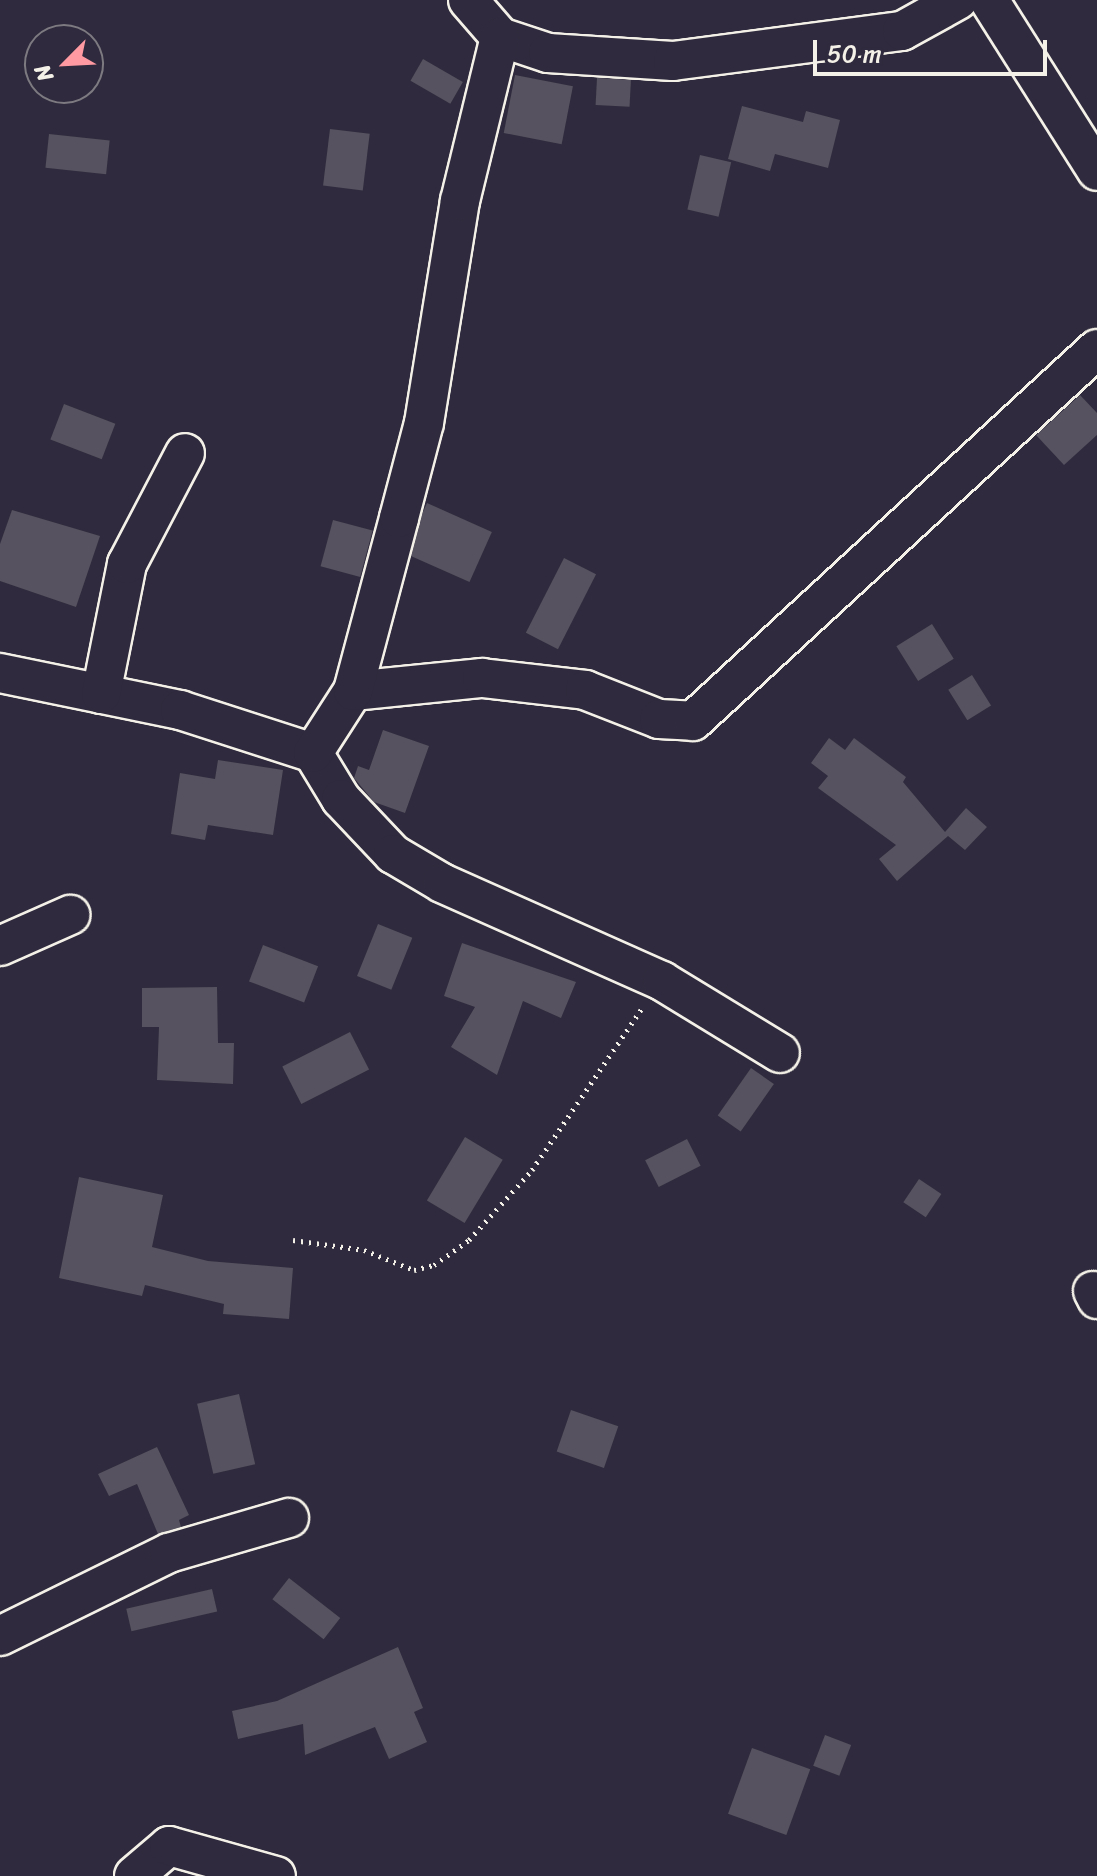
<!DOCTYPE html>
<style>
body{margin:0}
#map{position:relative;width:1097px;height:1876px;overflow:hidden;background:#2f2a3d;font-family:Sriracha,sans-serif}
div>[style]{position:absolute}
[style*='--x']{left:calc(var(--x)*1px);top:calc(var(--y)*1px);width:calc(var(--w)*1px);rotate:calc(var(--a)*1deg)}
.building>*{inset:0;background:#56525f;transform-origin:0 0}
.path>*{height:5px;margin-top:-2.5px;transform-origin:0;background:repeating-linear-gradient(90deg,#f4f1e8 0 2px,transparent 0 8px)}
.roads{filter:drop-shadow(2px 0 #f4f1e8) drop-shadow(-2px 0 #f4f1e8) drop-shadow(0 2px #f4f1e8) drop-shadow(0 -2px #f4f1e8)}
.minor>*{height:38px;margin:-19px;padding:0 19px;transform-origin:19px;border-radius:19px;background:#2f2a3d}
span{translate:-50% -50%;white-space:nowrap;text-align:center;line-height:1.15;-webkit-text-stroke:6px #2f2a3d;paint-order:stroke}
.north{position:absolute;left:24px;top:24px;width:80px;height:80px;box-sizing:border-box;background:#2f2a3d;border:2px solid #7e7a81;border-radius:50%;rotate:246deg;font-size:22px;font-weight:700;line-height:32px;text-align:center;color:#f4f1e8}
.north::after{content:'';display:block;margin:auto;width:28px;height:36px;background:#ff9aa2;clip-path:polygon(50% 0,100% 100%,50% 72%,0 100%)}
.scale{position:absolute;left:813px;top:40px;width:234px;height:36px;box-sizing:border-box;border:4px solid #f4f1e8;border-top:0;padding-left:10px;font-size:24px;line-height:28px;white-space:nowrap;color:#f4f1e8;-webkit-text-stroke:6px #2f2a3d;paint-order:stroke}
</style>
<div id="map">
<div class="building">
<i style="left:423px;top:59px;width:46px;height:25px;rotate:30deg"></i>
<i style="left:515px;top:75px;width:59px;height:59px;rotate:11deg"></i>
<i style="left:597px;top:78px;width:34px;height:27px;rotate:3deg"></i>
<i style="clip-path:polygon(742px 106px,803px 122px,806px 111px,840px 120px,828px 168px,775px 154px,770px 171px,728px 159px)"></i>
<i style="left:330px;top:129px;width:40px;height:57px;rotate:7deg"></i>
<i style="left:49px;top:134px;width:61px;height:34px;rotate:6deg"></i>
<i style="left:700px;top:155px;width:32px;height:56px;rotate:13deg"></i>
<i style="clip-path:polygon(1080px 395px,1097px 413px,1097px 435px,1064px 465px,1036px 435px)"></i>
<i style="left:64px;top:404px;width:55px;height:38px;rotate:21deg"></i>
<i style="left:427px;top:503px;width:71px;height:55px;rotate:24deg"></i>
<i style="clip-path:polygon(12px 510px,100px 536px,76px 607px,0 581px,0 544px)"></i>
<i style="left:333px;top:520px;width:41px;height:48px;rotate:15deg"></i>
<i style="left:564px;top:558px;width:36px;height:84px;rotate:27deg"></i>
<i style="left:932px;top:624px;width:41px;height:42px;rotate:58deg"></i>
<i style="left:972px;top:675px;width:36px;height:28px;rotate:58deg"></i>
<i style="clip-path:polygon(383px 730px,429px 746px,405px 813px,374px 802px,354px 778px,358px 766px,369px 770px)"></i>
<i style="clip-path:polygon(829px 738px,845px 750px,854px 738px,906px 777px,903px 782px,945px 832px,966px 808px,987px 827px,965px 850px,948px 836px,897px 881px,879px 859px,896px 845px,818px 788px,828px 776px,811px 763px)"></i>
<i style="clip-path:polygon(218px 760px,283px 770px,273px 835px,208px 825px,205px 840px,171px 834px,180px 773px,215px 779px)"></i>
<i style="left:378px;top:924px;width:37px;height:56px;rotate:22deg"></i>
<i style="clip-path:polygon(462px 943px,576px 982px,561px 1018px,523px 1001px,497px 1075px,451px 1047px,475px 1007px,444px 996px)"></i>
<i style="left:263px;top:945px;width:59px;height:39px;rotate:21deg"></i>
<i style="clip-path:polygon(217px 987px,218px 1043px,234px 1043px,233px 1084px,157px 1080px,159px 1027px,142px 1027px,142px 988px)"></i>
<i style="left:350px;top:1032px;width:42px;height:76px;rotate:63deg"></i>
<i style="left:751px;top:1068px;width:28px;height:58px;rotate:35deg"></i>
<i style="left:465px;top:1137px;width:44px;height:74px;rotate:31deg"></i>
<i style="left:687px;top:1139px;width:30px;height:47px;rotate:63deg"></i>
<i style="clip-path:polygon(79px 1177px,163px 1195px,152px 1247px,208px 1261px,293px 1268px,289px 1319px,223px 1314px,224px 1304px,145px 1285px,142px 1296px,59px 1278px)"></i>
<i style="left:919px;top:1179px;width:27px;height:28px;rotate:34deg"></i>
<i style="left:239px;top:1394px;width:72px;height:43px;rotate:77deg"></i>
<i style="left:571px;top:1410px;width:50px;height:44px;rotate:19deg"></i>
<i style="clip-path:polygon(157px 1447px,189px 1515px,179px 1520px,181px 1527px,158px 1534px,137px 1484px,109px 1496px,98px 1474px)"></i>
<i style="left:289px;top:1578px;width:65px;height:27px;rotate:38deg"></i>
<i style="left:212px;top:1589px;width:23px;height:88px;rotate:77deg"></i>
<i style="clip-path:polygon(398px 1647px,423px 1708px,414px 1712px,427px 1742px,389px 1759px,375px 1727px,305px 1755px,303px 1724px,238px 1739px,232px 1711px,277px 1701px)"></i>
<i style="left:825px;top:1735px;width:28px;height:33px;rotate:21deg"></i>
<i style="left:752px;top:1748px;width:62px;height:70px;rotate:20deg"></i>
</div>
<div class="path">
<i style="--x:293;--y:1240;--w:72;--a:8"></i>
<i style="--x:364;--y:1250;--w:54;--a:21.8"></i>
<i style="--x:414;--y:1270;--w:21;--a:-14"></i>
<i style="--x:434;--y:1265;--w:43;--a:-35.5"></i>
<i style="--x:469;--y:1240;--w:94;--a:-48"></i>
<i style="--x:532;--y:1170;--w:196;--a:-55.8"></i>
</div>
<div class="roads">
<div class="minor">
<i style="--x:468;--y:0;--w:49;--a:49.1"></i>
<i style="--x:500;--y:37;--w:51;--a:18.4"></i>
<i style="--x:548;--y:53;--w:125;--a:3.7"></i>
<i style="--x:673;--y:61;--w:231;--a:-7.5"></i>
<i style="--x:902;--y:31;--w:64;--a:-29"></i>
<i style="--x:989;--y:0;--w:202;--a:57.7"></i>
<i style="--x:0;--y:673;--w:184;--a:11.6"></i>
<i style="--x:180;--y:710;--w:140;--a:17.9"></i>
<i style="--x:313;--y:753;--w:54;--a:58.7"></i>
<i style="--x:341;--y:799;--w:76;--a:46.6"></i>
<i style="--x:393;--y:854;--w:57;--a:30.6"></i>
<i style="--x:442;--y:883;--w:241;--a:24"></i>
<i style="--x:662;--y:981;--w:138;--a:31.4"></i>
<i style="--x:353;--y:691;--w:130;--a:-5.8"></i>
<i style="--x:482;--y:678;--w:104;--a:6.6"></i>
<i style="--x:585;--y:690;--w:79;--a:21.4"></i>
<i style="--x:659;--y:719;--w:34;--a:3"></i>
<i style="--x:693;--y:721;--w:549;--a:-42.64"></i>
<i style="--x:101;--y:694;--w:133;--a:-78.7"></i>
<i style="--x:127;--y:564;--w:125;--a:-62.4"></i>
<i style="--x:313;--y:753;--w:74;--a:-57.2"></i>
<i style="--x:353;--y:691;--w:179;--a:-75.1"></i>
<i style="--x:399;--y:518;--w:98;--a:-75.3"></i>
<i style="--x:424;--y:423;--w:225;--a:-80.8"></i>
<i style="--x:460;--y:201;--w:169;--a:-76.3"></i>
<i style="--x:0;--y:946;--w:77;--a:-23.9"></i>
<i style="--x:1093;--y:1291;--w:9;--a:63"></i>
<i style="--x:0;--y:1636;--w:188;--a:-26.2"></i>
<i style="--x:169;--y:1553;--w:125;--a:-16.3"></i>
<i style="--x:134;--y:1876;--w:46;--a:-40.6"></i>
<i style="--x:169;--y:1846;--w:111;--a:15.7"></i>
</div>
</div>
<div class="north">N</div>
<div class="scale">50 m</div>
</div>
